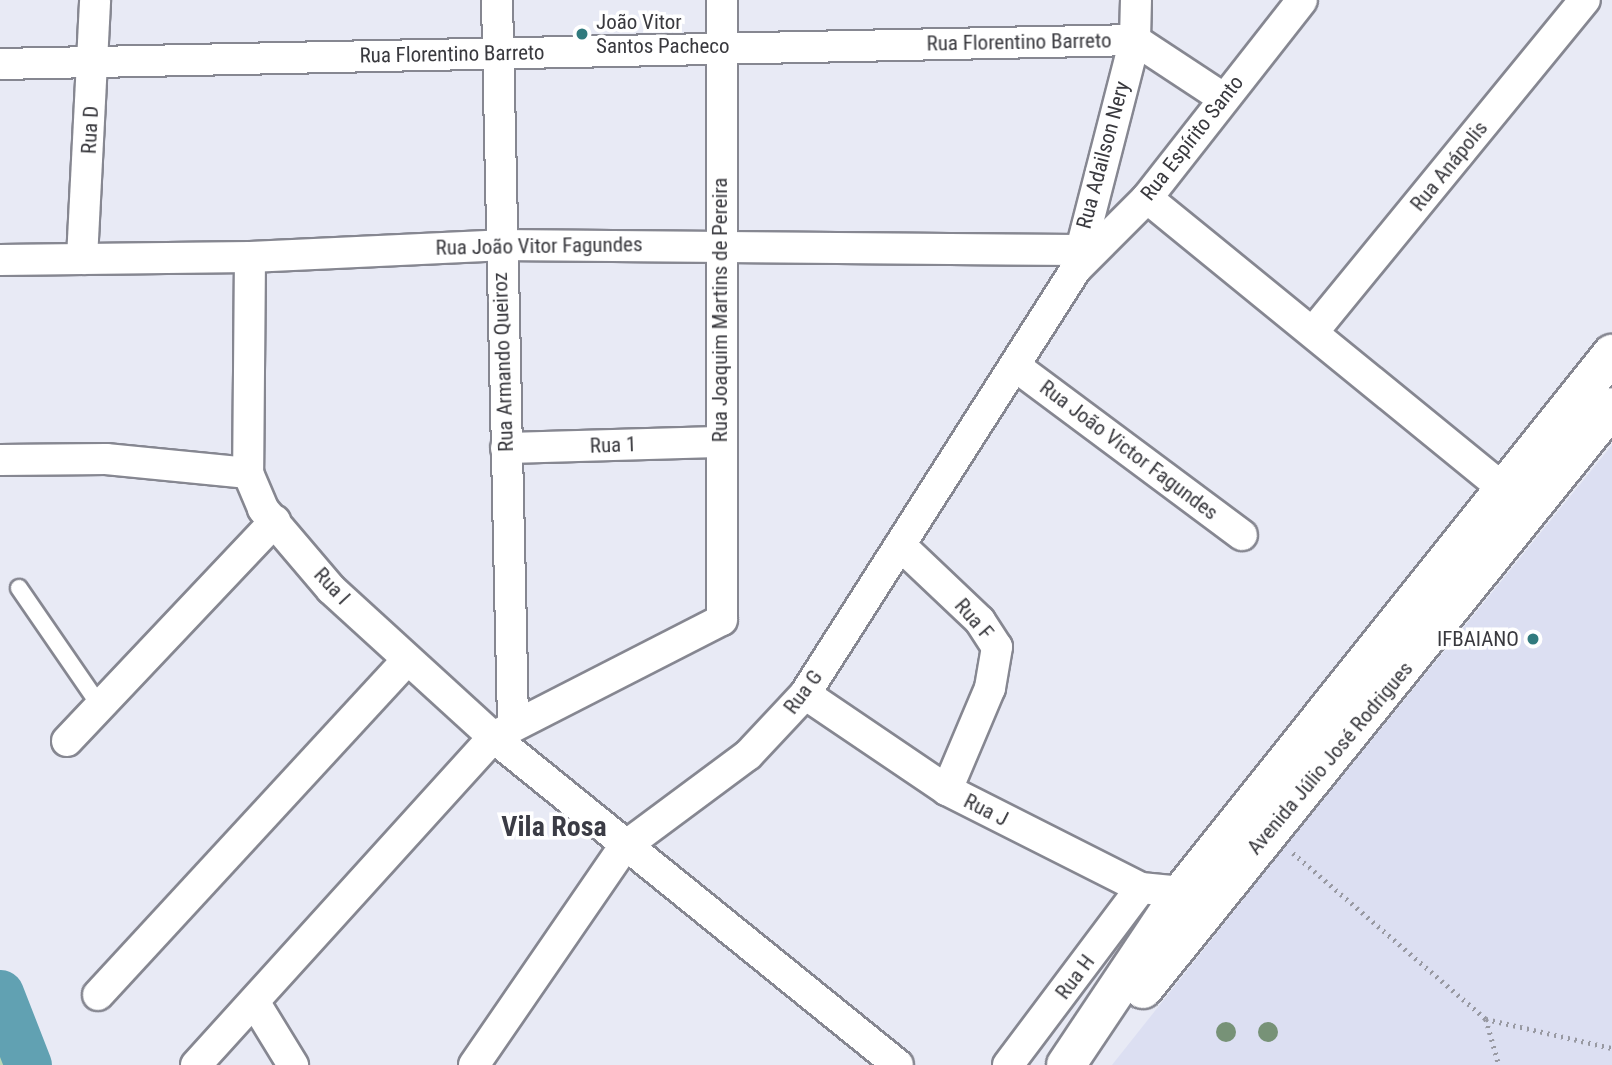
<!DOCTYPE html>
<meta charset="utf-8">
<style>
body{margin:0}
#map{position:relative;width:1612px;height:1065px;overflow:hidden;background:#e8eaf5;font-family:"Roboto Condensed",sans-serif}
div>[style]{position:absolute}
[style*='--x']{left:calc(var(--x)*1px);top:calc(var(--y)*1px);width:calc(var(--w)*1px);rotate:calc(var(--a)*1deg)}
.built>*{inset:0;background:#dcdff2}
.green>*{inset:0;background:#bcd8b6}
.river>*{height:47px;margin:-23.5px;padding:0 23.5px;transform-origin:23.5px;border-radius:23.5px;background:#61a1b2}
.path>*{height:4.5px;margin-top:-2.25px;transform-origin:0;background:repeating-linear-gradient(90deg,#9899a2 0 2px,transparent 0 7px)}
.roads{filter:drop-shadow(2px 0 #868791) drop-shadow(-2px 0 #868791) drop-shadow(0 2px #868791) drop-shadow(0 -2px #868791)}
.service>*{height:16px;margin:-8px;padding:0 8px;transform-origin:8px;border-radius:8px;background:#fff}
.minor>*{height:30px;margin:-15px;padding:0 15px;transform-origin:15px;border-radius:15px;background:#fff}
.secondary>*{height:38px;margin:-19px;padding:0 19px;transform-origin:19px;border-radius:19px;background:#fff}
.trees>*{width:20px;height:20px;margin:-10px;border-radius:50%;background:#779277}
.dots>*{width:19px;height:19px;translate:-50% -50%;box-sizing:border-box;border:4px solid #fff;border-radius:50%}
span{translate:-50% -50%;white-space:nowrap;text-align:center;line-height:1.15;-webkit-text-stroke:7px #fff;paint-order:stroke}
.poi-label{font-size:21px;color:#39393e}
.left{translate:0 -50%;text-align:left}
.right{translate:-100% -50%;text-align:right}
.street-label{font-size:21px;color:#39393e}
.district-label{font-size:28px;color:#3b3c45;font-weight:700}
</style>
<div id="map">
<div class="built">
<i style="clip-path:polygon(1612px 445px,1612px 1065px,1112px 1065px,1297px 832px)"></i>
</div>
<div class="green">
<i style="clip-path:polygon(0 993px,17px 1024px,28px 1065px,0 1065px)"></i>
</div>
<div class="river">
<i style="--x:0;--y:993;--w:77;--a:68.7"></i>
</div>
<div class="path">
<i style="--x:1293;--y:853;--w:255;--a:40.7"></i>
<i style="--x:1486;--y:1019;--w:129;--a:13"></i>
<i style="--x:1486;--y:1019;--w:48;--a:74.2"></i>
</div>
<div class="roads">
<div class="service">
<i style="--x:19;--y:588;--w:143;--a:55.5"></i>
</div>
<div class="minor">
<i style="--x:497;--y:0;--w:724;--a:88.73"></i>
<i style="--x:0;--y:64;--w:1135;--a:-1.21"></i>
<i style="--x:1135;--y:40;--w:105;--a:33.4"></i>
<i style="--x:1147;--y:198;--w:461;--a:39.2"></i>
<i style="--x:250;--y:257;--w:216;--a:90.5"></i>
<i style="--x:248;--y:473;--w:39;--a:67"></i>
<i style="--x:263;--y:509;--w:105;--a:49.6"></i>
<i style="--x:331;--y:589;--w:219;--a:42.4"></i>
<i style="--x:493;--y:737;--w:521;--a:39"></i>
<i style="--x:82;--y:259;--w:259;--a:-87.1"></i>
<i style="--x:0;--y:260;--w:250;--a:-0.7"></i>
<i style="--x:250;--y:257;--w:250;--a:-2.7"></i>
<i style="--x:500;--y:245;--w:578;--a:0.5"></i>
<i style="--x:1076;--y:269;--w:236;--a:-75.6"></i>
<i style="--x:1135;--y:40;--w:40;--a:-88.6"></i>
<i style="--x:1313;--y:332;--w:429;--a:-50.7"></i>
<i style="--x:1015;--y:366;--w:283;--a:36.7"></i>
<i style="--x:506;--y:448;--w:214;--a:-1.6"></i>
<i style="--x:0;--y:460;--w:106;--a:-0.5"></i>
<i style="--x:106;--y:459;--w:143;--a:5.6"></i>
<i style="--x:900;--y:545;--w:110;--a:43.5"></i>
<i style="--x:980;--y:621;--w:31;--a:57"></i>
<i style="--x:997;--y:647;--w:42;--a:99.7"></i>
<i style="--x:990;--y:688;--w:111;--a:112.9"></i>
<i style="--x:805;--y:694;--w:171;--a:34.1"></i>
<i style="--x:947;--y:790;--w:217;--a:26.8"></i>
<i style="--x:1141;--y:888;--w:41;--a:5.6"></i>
<i style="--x:67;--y:741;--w:303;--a:-46.6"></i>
<i style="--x:98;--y:995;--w:456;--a:-47.3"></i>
<i style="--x:255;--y:1003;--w:73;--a:58.5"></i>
<i style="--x:196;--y:1065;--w:442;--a:-47.8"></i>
<i style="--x:493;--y:737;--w:257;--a:-27.1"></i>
<i style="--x:722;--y:620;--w:620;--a:-90"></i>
<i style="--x:474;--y:1065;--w:265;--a:-55.5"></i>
<i style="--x:624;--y:847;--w:154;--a:-36.6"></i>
<i style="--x:748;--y:755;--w:83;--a:-46.9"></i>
<i style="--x:805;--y:694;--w:504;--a:-57.48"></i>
<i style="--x:1076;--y:269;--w:100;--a:-45"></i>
<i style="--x:1147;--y:198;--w:251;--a:-51.9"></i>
<i style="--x:1008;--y:1065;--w:221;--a:-53.1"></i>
</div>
<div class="secondary">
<i style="--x:1143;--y:989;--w:747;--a:-51.14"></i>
<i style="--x:1066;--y:1065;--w:208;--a:-56.2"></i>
<i style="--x:1182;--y:892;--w:689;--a:-51.37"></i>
</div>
</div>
<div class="trees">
<i style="left:1226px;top:1032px"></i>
<i style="left:1268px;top:1032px"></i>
</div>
<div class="dots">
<i style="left:582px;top:34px;background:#317a7e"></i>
<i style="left:1533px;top:639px;background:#317a7e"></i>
</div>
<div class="poi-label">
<span class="left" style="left:596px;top:34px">João Vitor<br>Santos Pacheco</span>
<span class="right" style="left:1519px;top:639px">IFBAIANO</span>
</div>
<div class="street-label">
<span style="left:1019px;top:42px;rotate:-1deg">Rua Florentino Barreto</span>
<span style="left:452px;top:54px;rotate:-1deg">Rua Florentino Barreto</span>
<span style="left:90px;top:130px;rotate:-87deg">Rua D</span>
<span style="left:1192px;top:138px;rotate:-52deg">Rua Espírito Santo</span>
<span style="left:1103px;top:155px;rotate:-75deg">Rua Adailson Nery</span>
<span style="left:1449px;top:166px;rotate:-51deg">Rua Anápolis</span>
<span style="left:539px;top:246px;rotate:-1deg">Rua João Vitor Fagundes</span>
<span style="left:720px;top:310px;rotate:-90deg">Rua Joaquim Martins de Pereira</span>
<span style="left:503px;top:362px;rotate:-92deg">Rua Armando Queiroz</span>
<span style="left:613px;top:445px;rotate:-2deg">Rua 1</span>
<span style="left:1129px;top:450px;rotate:37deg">Rua João Victor Fagundes</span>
<span style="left:332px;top:586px;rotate:47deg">Rua I</span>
<span style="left:974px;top:619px;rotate:49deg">Rua F</span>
<span style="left:803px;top:692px;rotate:-53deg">Rua G</span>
<span style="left:1330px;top:758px;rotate:-50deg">Avenida Júlio José Rodrigues</span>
<span style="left:986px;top:810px;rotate:27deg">Rua J</span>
<span style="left:1075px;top:977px;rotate:-53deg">Rua H</span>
</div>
<div class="district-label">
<span style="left:554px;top:827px">Vila Rosa</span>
</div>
</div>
